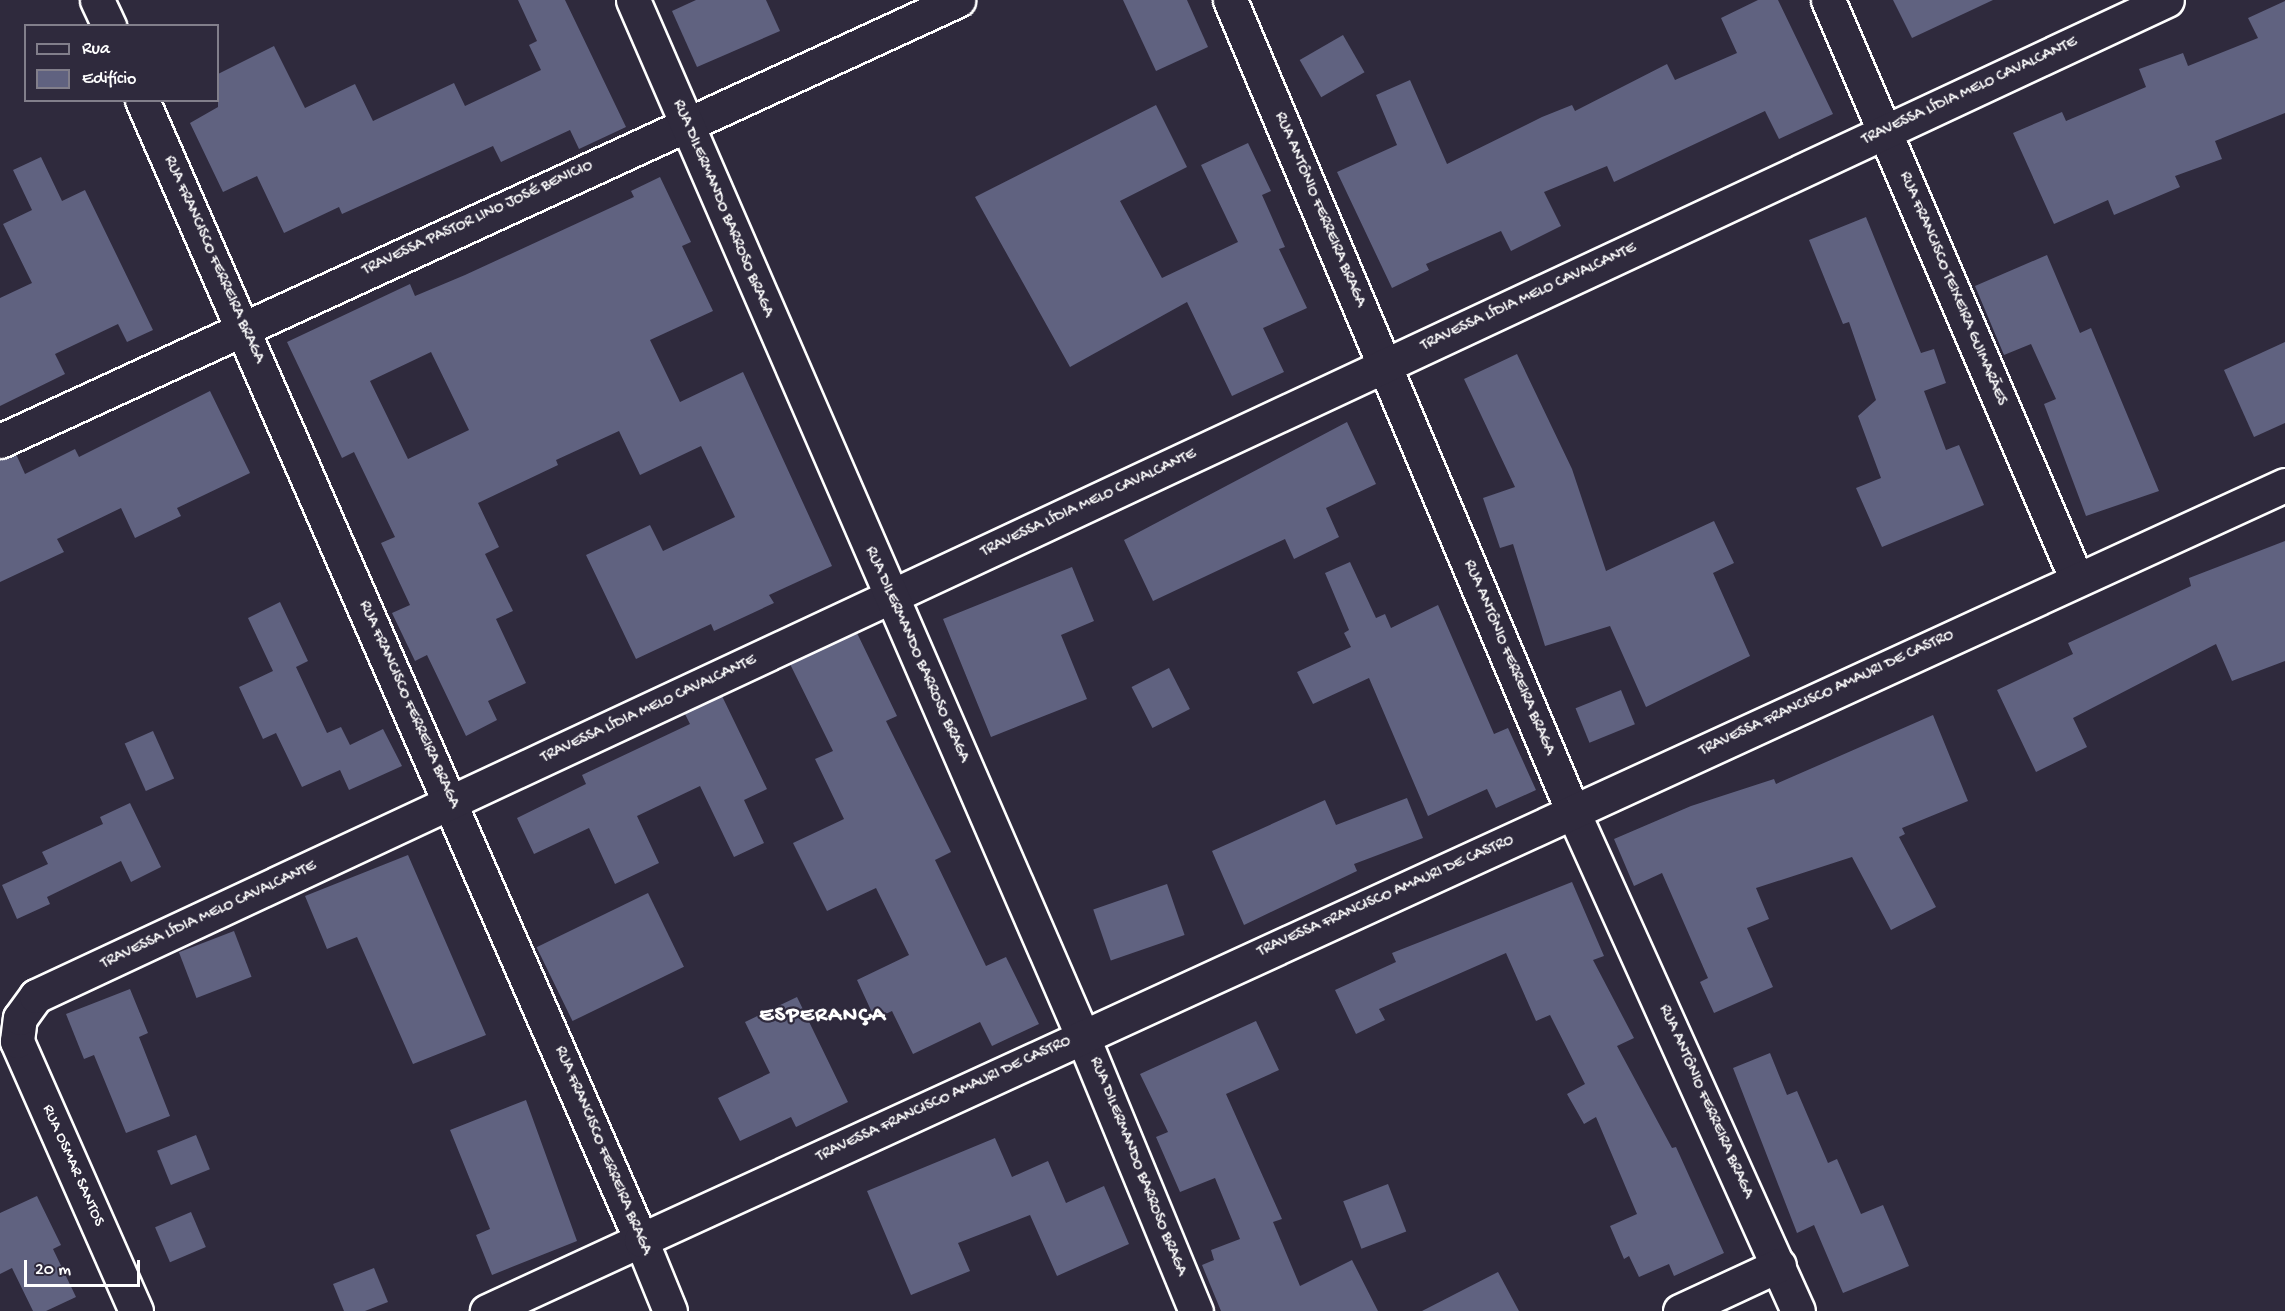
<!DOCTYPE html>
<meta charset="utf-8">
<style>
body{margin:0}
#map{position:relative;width:2285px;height:1311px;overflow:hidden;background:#2f2a3d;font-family:"Gochi Hand",sans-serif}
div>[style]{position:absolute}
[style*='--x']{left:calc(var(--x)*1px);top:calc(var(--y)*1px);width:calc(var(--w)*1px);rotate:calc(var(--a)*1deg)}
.building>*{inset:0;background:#606280;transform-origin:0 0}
.roads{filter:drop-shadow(2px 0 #fff) drop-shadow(-2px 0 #fff) drop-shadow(0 2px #fff) drop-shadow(0 -2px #fff)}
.minor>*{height:33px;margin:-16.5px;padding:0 16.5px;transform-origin:16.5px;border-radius:16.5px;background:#2f2a3d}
.tertiary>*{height:33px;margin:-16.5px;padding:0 16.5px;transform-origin:16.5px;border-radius:16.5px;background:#2f2a3d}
span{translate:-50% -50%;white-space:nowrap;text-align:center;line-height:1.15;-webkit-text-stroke:4.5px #2f2a3d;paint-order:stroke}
.street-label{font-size:16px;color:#fff}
.district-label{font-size:22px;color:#fff;font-weight:700;letter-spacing:1.5px}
.legend{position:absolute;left:24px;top:24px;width:195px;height:78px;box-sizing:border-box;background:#2f2a3d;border:2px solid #827f8b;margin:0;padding:8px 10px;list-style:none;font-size:18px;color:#fff}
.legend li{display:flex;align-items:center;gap:12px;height:30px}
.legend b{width:30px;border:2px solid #827f8b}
.scale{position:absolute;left:24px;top:1260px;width:116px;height:27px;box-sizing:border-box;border:3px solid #fff;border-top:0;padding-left:8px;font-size:18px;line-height:21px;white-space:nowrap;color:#fff;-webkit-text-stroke:4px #2f2a3d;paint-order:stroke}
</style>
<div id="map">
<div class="building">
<i style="clip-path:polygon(518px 0,565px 0,626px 127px,579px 149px,570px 130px,501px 162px,493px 146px,342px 214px,339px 207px,284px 233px,257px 176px,223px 192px,190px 123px,218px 107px,218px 74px,274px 46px,305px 108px,355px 84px,373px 121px,454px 83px,465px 106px,541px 70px,529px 45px,537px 41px)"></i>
<i style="clip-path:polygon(696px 0,766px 0,780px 31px,697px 67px,672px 11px)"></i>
<i style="clip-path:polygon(1123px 0,1187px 0,1208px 47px,1156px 71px)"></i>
<i style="clip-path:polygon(1758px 0,1778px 0,1833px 114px,1779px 139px,1765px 111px,1614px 182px,1607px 166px,1544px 192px,1561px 226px,1511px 251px,1501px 231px,1426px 264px,1429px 270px,1392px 288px,1337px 172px,1397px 145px,1376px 95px,1410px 80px,1447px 164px,1542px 117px,1572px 105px,1575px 111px,1667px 64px,1675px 80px,1737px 53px,1721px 18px)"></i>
<i style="clip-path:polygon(1893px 0,1993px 0,1912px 38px)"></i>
<i style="clip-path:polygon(2285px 1px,2285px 113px,2215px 141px,2222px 159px,2175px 176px,2180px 187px,2114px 215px,2108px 200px,2054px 224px,2013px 133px,2062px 112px,2066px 121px,2146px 87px,2139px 69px,2183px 53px,2188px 66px,2258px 38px,2248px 18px)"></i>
<i style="left:1343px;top:35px;width:43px;height:50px;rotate:60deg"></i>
<i style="clip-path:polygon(1156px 105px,1187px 167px,1120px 201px,1162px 278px,1238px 242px,1201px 165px,1248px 143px,1271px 191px,1262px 195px,1285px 247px,1279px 249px,1307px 308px,1263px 328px,1284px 372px,1232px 396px,1187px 302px,1070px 367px,975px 197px)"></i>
<i style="clip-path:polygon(41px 157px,62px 201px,85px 190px,153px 330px,127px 342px,118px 324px,55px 354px,65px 374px,0 406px,0 298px,32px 283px,3px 224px,32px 210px,13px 170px)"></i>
<i style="clip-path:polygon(evenodd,660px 177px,691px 242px,682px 246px,713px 311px,650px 340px,680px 402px,743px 372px,832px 566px,769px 595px,774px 603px,714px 631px,711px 624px,636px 659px,586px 555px,650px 525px,663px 551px,735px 517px,701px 446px,640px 475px,619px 431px,556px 460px,558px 465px,478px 503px,499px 547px,485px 554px,513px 611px,496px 619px,526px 683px,488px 701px,497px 720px,466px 736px,427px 655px,415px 661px,392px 613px,410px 605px,381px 543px,395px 537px,354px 452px,342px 458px,287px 342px,410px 284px,415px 296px,465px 275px,634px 197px,631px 191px,660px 177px,431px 352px,469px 430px,408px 459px,370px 381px,431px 352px)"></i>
<i style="clip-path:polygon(1866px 217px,1921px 353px,1934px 349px,1946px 383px,1924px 391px,1946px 450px,1959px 445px,1984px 505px,1882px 547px,1856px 488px,1881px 478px,1858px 416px,1876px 400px,1849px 322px,1843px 324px,1809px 240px)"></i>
<i style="clip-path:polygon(2047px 255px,2080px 333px,2091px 328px,2159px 491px,2086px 516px,2044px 404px,2056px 399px,2031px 344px,2004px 355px,1975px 286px)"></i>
<i style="clip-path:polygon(2285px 342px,2285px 423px,2254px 437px,2224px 370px)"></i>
<i style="clip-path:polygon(1517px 354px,1572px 469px,1606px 571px,1714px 521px,1734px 563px,1713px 573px,1750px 656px,1646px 707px,1610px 626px,1545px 646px,1513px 544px,1500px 548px,1483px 498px,1515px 487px,1464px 379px)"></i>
<i style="clip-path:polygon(210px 391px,250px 473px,177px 508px,181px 516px,135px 538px,121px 508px,57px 539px,64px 552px,0 582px,0 459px,16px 454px,25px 474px,75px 449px,79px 457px)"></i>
<i style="clip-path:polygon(1347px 422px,1376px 484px,1326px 508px,1339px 537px,1294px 559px,1285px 539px,1153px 601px,1124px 540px)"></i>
<i style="clip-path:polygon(2285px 541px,2285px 661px,2232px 681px,2216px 644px,2073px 718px,2087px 747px,2036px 772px,1997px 690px,2073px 654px,2068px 643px,2191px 586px,2189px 578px)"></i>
<i style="clip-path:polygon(1350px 562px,1376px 618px,1385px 614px,1391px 628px,1438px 605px,1494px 734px,1508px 728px,1536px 790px,1496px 808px,1487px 789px,1428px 816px,1369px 678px,1313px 704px,1297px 672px,1351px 647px,1344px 633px,1349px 630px,1325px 573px)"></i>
<i style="clip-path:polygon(1072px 567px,1094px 621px,1061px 635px,1087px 699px,991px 737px,943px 619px)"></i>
<i style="clip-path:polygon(280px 602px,308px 661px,296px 667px,327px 733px,341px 727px,350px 745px,383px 729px,402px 766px,349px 790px,340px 770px,302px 787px,276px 733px,263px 739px,239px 687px,273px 671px,248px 618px)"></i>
<i style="clip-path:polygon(857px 633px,897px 716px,886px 721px,951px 852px,935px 860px,986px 966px,1006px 957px,1039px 1024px,992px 1046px,980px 1022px,913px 1054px,892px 1011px,875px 1019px,857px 980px,909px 955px,876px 888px,827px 911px,793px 843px,844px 819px,815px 759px,833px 751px,790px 664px)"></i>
<i style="left:1169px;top:668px;width:46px;height:42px;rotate:63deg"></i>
<i style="left:1621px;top:690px;width:37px;height:49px;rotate:68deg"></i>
<i style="clip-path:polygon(722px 696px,767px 789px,744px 800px,764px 843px,734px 857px,700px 786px,637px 816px,659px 863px,615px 884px,589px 828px,534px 854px,517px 818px,586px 784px,582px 775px,690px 724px,685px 714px)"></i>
<i style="clip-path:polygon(1933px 715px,1968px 801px,1902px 828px,1905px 834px,1899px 837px,1936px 907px,1891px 930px,1852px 857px,1756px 888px,1769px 919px,1747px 928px,1773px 987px,1714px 1013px,1700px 982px,1708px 978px,1662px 873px,1634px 886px,1614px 839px,1691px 806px,1774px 779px,1776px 784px)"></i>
<i style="left:153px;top:731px;width:52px;height:31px;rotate:66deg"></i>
<i style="clip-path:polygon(1407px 798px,1423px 838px,1354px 864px,1357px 871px,1244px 925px,1212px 851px,1325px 800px,1336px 825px)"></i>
<i style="clip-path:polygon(130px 803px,161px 867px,131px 882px,121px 861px,47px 897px,50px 904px,17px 919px,2px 885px,48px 864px,42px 852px,103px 824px,100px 817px)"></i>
<i style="clip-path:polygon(408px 855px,486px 1035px,413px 1064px,357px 937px,327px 949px,305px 896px)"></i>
<i style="clip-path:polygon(1572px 882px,1604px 956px,1593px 960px,1634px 1038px,1617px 1046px,1672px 1148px,1676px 1147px,1724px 1253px,1674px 1276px,1669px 1264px,1639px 1277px,1629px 1256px,1624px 1259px,1610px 1226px,1637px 1214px,1596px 1117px,1584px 1124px,1567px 1094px,1585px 1084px,1550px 1015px,1536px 1021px,1506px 953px,1379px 1009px,1385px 1020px,1356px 1034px,1335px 990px,1396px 962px,1392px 953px)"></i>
<i style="left:1167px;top:884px;width:54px;height:78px;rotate:71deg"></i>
<i style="left:648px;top:893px;width:82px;height:124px;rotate:64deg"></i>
<i style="left:234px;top:931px;width:49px;height:59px;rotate:69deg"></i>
<i style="clip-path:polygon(130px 989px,148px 1033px,139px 1037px,170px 1116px,126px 1133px,94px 1055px,84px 1059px,66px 1014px)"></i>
<i style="clip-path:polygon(797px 997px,848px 1102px,796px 1127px,791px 1117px,740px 1141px,718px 1098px,770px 1073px,745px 1022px)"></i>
<i style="clip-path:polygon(1256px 1021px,1279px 1070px,1226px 1094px,1282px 1219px,1273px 1222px,1300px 1286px,1352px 1260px,1378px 1311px,1221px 1311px,1202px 1265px,1214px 1260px,1211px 1250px,1240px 1239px,1215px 1178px,1180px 1192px,1156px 1137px,1168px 1132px,1140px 1074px)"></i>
<i style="clip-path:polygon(1770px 1053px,1787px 1095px,1797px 1091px,1828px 1163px,1837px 1159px,1861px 1214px,1883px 1205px,1909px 1266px,1843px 1293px,1814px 1225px,1797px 1233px,1733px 1068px)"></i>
<i style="clip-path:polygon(526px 1100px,577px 1241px,492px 1275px,476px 1235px,490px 1229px,450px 1130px)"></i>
<i style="left:196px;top:1135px;width:37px;height:42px;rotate:68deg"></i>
<i style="clip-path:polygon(995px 1138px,1012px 1177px,1048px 1161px,1066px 1203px,1104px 1186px,1129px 1244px,1057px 1276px,1030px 1215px,958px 1243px,970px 1271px,911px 1295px,867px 1191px)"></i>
<i style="left:1388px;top:1184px;width:51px;height:48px;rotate:69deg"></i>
<i style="clip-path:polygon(37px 1196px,61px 1245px,53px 1249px,76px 1297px,46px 1311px,33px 1311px,12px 1268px,0 1274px,0 1213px)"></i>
<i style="left:191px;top:1212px;width:38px;height:39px;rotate:67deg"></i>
<i style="clip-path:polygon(374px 1268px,388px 1302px,365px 1311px,344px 1311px,333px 1284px)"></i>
<i style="clip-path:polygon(1498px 1272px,1519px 1311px,1422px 1311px)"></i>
</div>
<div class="roads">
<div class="minor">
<i style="--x:97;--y:0;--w:29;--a:65"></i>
<i style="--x:1230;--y:0;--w:881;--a:67.1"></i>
<i style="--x:1573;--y:812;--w:547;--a:65.73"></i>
<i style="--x:1828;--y:0;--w:629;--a:66.78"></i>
<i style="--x:142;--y:100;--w:1244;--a:66.36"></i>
<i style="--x:641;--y:1240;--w:170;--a:155.2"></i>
<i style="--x:0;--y:441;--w:1055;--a:-24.72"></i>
<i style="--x:1082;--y:1035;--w:299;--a:67.6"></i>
<i style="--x:136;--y:1311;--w:295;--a:-113.8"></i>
<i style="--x:17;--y:1041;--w:23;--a:-83"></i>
<i style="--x:20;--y:1018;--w:27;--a:-54"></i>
<i style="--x:36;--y:996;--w:2352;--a:-25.05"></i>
<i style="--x:1680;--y:1311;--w:109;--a:-24.9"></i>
</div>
<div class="tertiary">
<i style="--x:633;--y:0;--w:1128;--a:66.55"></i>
<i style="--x:670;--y:1311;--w:77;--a:-112.2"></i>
<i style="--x:641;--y:1240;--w:1809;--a:-24.67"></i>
</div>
</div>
<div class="street-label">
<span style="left:1970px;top:92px;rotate:-25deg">TRAVESSA LÍDIA MELO CAVALCANTE</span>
<span style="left:722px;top:209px;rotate:67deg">RUA DILERMANDO BARROSO BRAGA</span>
<span style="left:1319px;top:210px;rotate:67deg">RUA ANTÔNIO FERREIRA BRAGA</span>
<span style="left:478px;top:219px;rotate:-25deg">TRAVESSA PASTOR LINO JOSÉ BENICIO</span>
<span style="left:213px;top:260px;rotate:66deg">RUA FRANCISCO FERREIRA BRAGA</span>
<span style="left:1952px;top:289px;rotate:67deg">RUA FRANCISCO TEIXEIRA GUIMARÃES</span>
<span style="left:1529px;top:298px;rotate:-25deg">TRAVESSA LÍDIA MELO CAVALCANTE</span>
<span style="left:1089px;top:504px;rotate:-25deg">TRAVESSA LÍDIA MELO CAVALCANTE</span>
<span style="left:916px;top:655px;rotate:66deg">RUA DILERMANDO BARROSO BRAGA</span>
<span style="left:1508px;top:658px;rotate:67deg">RUA ANTÔNIO FERREIRA BRAGA</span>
<span style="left:1827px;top:694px;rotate:-25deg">TRAVESSA FRANCISCO AMAURI DE CASTRO</span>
<span style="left:408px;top:705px;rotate:66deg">RUA FRANCISCO FERREIRA BRAGA</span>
<span style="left:649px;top:710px;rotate:-25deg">TRAVESSA LÍDIA MELO CAVALCANTE</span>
<span style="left:1386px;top:897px;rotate:-24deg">TRAVESSA FRANCISCO AMAURI DE CASTRO</span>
<span style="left:209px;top:916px;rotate:-25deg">TRAVESSA LÍDIA MELO CAVALCANTE</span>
<span style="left:944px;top:1100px;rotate:-25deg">TRAVESSA FRANCISCO AMAURI DE CASTRO</span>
<span style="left:1705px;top:1102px;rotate:66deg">RUA ANTÔNIO FERREIRA BRAGA</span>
<span style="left:602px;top:1151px;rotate:67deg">RUA FRANCISCO FERREIRA BRAGA</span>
<span style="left:72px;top:1166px;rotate:66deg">RUA OSMAR SANTOS</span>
<span style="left:1137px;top:1167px;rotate:68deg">RUA DILERMANDO BARROSO BRAGA</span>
</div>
<div class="district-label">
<span style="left:823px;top:1017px">ESPERANÇA</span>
</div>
<ul class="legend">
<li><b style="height:8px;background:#2f2a3d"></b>Rua</li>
<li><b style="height:16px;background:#606280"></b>Edifício</li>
</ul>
<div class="scale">20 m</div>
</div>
